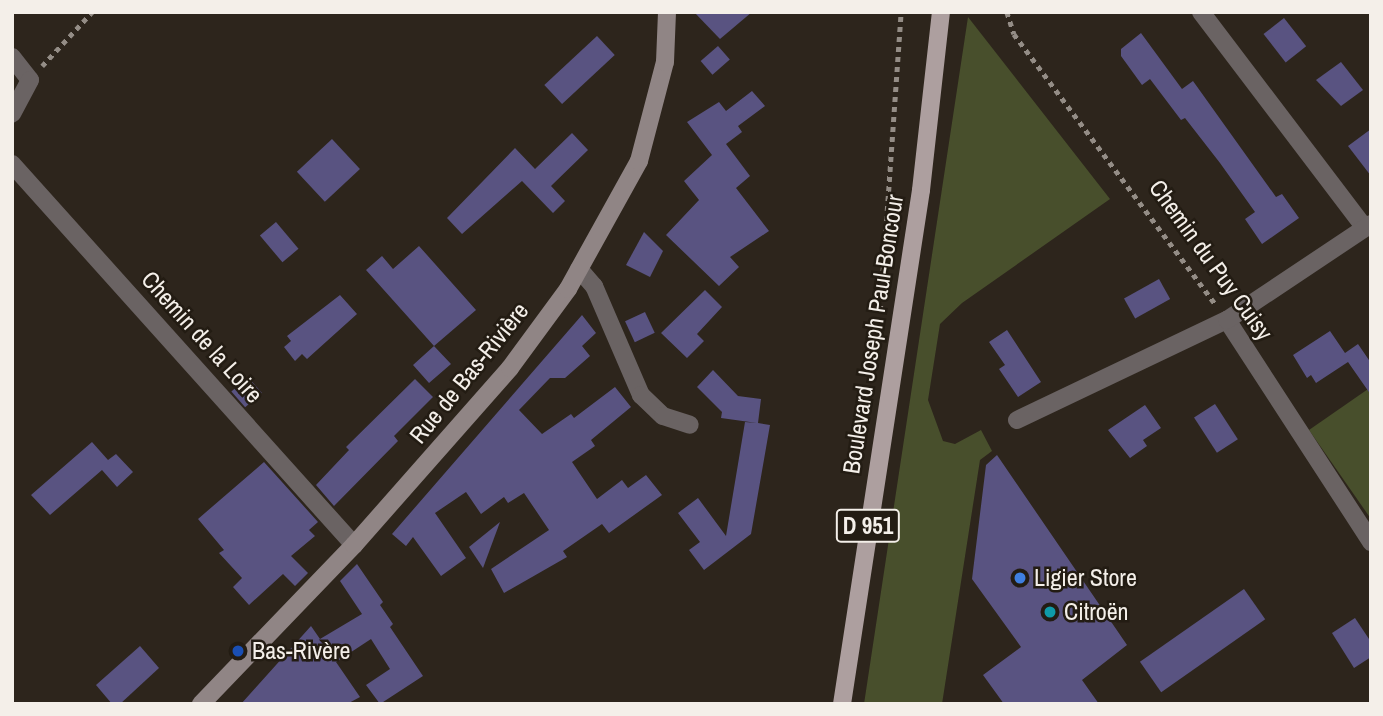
<!DOCTYPE html>
<meta charset="utf-8">
<style>
body{margin:0}
#map{position:relative;width:1383px;height:716px;overflow:hidden;background:#2d251c;font-family:"Archivo Narrow",sans-serif}
div>[style]{position:absolute}
[style*='--x']{left:calc(var(--x)*1px);top:calc(var(--y)*1px);width:calc(var(--w)*1px);rotate:calc(var(--a)*1deg)}
.green>*{inset:0;background:#484f2c}
.building>*{inset:0;background:#595381;transform-origin:0 0}
.path>*{height:4.5px;margin-top:-2.25px;transform-origin:0;background:repeating-linear-gradient(90deg,#948d86 0 5px,transparent 0 10px)}
.street>*{height:18px;margin:-9px;padding:0 9px;transform-origin:9px;border-radius:9px;background:#6a6363}
.secondary>*{height:18px;margin:-9px;padding:0 9px;transform-origin:9px;border-radius:9px;background:#908585}
.primary>*{height:18px;margin:-9px;padding:0 9px;transform-origin:9px;border-radius:9px;background:#ad9f9f}
.dots>*{width:19px;height:19px;translate:-50% -50%;box-sizing:border-box;border:4px solid #231c13;border-radius:50%}
span{translate:-50% -50%;white-space:nowrap;text-align:center;line-height:1.15;-webkit-text-stroke:5px #231c13;paint-order:stroke}
.shield-label span{padding:2px 5px;background:#231c13;border:2px solid;border-radius:5px;-webkit-text-stroke-width:0}
.shield-label{font-size:23px;color:#f4efe9;font-weight:700}
.street-label{font-size:24px;color:#f4efe9}
.poi-label{font-size:24px;color:#f4efe9}
.left{translate:0 -50%;text-align:left}
.frame{position:absolute;inset:0;border:14px solid #f4efe9;pointer-events:none}
</style>
<div id="map">
<div class="green">
<i style="clip-path:polygon(968px 17px,1110px 199px,962px 303px,940px 324px,928px 400px,943px 441px,955px 444px,981px 430px,992px 451px,980px 460px,942px 704px,864px 704px)"></i>
<i style="clip-path:polygon(1371px 387px,1371px 519px,1309px 430px)"></i>
</div>
<div class="building">
<i style="clip-path:polygon(694px 12px,752px 12px,720px 39px)"></i>
<i style="left:1284px;top:18px;width:36px;height:26px;rotate:52deg"></i>
<i style="clip-path:polygon(1141px 33px,1182px 89px,1193px 81px,1276px 197px,1282px 194px,1299px 218px,1262px 244px,1245px 219px,1255px 212px,1220px 163px,1185px 118px,1181px 120px,1150px 79px,1142px 85px,1121px 56px,1121px 49px)"></i>
<i style="left:597px;top:36px;width:26px;height:72px;rotate:47deg"></i>
<i style="left:718px;top:46px;width:18px;height:23px;rotate:49deg"></i>
<i style="clip-path:polygon(1341px 62px,1363px 90px,1341px 106px,1316px 80px)"></i>
<i style="clip-path:polygon(752px 91px,765px 106px,738px 126px,742px 132px,726px 144px,750px 176px,736px 188px,769px 231px,730px 257px,739px 267px,719px 286px,666px 235px,699px 200px,684px 181px,712px 155px,687px 122px,719px 102px,726px 111px)"></i>
<i style="clip-path:polygon(1371px 129px,1371px 176px,1348px 146px)"></i>
<i style="clip-path:polygon(572px 133px,588px 150px,551px 186px,565px 201px,553px 213px,522px 181px,462px 234px,447px 218px,515px 148px,535px 169px)"></i>
<i style="left:332px;top:139px;width:41px;height:48px;rotate:47deg"></i>
<i style="left:276px;top:222px;width:35px;height:21px;rotate:50deg"></i>
<i style="clip-path:polygon(644px 232px,663px 251px,650px 277px,626px 265px)"></i>
<i style="clip-path:polygon(419px 246px,476px 310px,434px 346px,451px 364px,429px 383px,413px 365px,434px 346px,366px 270px,382px 256px,393px 269px)"></i>
<i style="left:1159px;top:279px;width:23px;height:40px;rotate:61deg"></i>
<i style="clip-path:polygon(705px 290px,722px 307px,697px 334px,704px 341px,687px 358px,661px 333px)"></i>
<i style="clip-path:polygon(340px 295px,357px 314px,307px 359px,302px 354px,295px 361px,284px 347px,291px 341px,287px 336px)"></i>
<i style="left:645px;top:312px;width:23px;height:22px;rotate:65deg"></i>
<i style="clip-path:polygon(582px 315px,596px 333px,582px 346px,590px 356px,565px 378px,550px 378px,519px 410px,542px 434px,571px 414px,574px 418px,615px 387px,631px 407px,591px 440px,595px 446px,572px 462px,597px 499px,622px 480px,628px 488px,646px 475px,662px 495px,609px 533px,602px 524px,563px 551px,567px 557px,504px 593px,491px 569px,549px 530px,524px 493px,508px 503px,504px 497px,481px 514px,466px 492px,435px 513px,466px 558px,441px 576px,413px 537px,406px 546px,392px 534px)"></i>
<i style="clip-path:polygon(1007px 330px,1041px 382px,1018px 397px,999px 369px,1005px 365px,989px 342px)"></i>
<i style="clip-path:polygon(1330px 331px,1345px 353px,1358px 344px,1371px 363px,1371px 395px,1348px 362px,1316px 383px,1311px 375px,1307px 378px,1293px 355px)"></i>
<i style="clip-path:polygon(713px 370px,738px 396px,761px 399px,758px 423px,770px 425px,751px 534px,704px 570px,689px 550px,700px 542px,678px 513px,698px 498px,726px 536px,745px 422px,757px 423px,721px 418px,722px 412px,697px 387px)"></i>
<i style="left:248px;top:377px;width:21px;height:22px;rotate:49deg"></i>
<i style="clip-path:polygon(415px 379px,433px 397px,394px 436px,398px 441px,334px 506px,316px 485px,349px 450px,346px 447px)"></i>
<i style="left:1215px;top:404px;width:42px;height:25px;rotate:57deg"></i>
<i style="clip-path:polygon(1145px 405px,1161px 428px,1143px 440px,1147px 446px,1130px 458px,1108px 430px)"></i>
<i style="clip-path:polygon(92px 442px,108px 460px,116px 454px,133px 472px,117px 487px,102px 470px,50px 515px,31px 495px)"></i>
<i style="clip-path:polygon(997px 455px,1127px 645px,1082px 680px,1099px 704px,1004px 704px,983px 675px,1021px 647px,972px 579px,986px 465px)"></i>
<i style="clip-path:polygon(264px 462px,318px 522px,309px 530px,315px 536px,291px 556px,308px 573px,295px 586px,283px 574px,249px 605px,233px 587px,242px 578px,219px 553px,224px 550px,198px 519px)"></i>
<i style="clip-path:polygon(500px 522px,483px 568px,469px 547px)"></i>
<i style="clip-path:polygon(357px 564px,383px 602px,380px 605px,393px 624px,390px 627px,423px 676px,380px 704px,366px 685px,390px 669px,371px 639px,336px 662px,360px 697px,347px 704px,241px 704px,311px 626px,320px 639px,362px 614px,340px 581px)"></i>
<i style="left:1244px;top:589px;width:37px;height:127px;rotate:55deg"></i>
<i style="clip-path:polygon(1355px 618px,1371px 642px,1371px 657px,1354px 668px,1332px 633px)"></i>
<i style="clip-path:polygon(140px 646px,159px 668px,120px 704px,112px 704px,96px 685px)"></i>
</div>
<div class="path">
<i style="--x:1007;--y:12;--w:23;--a:72"></i>
<i style="--x:1014;--y:34;--w:337;--a:53.3"></i>
<i style="--x:42;--y:66;--w:74;--a:-47.2"></i>
<i style="--x:880;--y:311;--w:300;--a:-86"></i>
</div>
<div class="street">
<i style="--x:1201;--y:12;--w:271;--a:52.8"></i>
<i style="--x:12;--y:57;--w:29;--a:52"></i>
<i style="--x:30;--y:80;--w:38;--a:118"></i>
<i style="--x:12;--y:164;--w:512;--a:48.09"></i>
<i style="--x:579;--y:269;--w:23;--a:49"></i>
<i style="--x:594;--y:286;--w:119;--a:66.7"></i>
<i style="--x:641;--y:395;--w:30;--a:44"></i>
<i style="--x:663;--y:416;--w:28;--a:18"></i>
<i style="--x:1227;--y:320;--w:265;--a:57"></i>
<i style="--x:1017;--y:420;--w:233;--a:-25.5"></i>
<i style="--x:1227;--y:320;--w:173;--a:-33.7"></i>
</div>
<div class="secondary">
<i style="--x:201;--y:704;--w:221;--a:-46.1"></i>
<i style="--x:354;--y:545;--w:236;--a:-48.6"></i>
<i style="--x:510;--y:368;--w:98;--a:-53.7"></i>
<i style="--x:568;--y:289;--w:146;--a:-61"></i>
<i style="--x:639;--y:161;--w:102;--a:-75.3"></i>
<i style="--x:665;--y:62;--w:50;--a:-87.7"></i>
</div>
<div class="primary">
<i style="--x:842;--y:704;--w:520;--a:-81.26"></i>
<i style="--x:921;--y:190;--w:179;--a:-83.6"></i>
</div>
<div class="dots">
<i style="left:1020px;top:578px;background:#3f7fe0"></i>
<i style="left:1050px;top:612px;background:#0f9aa8"></i>
<i style="left:238px;top:651px;background:#1a4fb4"></i>
</div>
<div class="shield-label">
<span style="left:868px;top:526px">D 951</span>
</div>
<div class="street-label">
<span style="left:1211px;top:260px;rotate:54deg">Chemin du Puy Cuisy</span>
<span style="left:873px;top:334px;rotate:-81deg">Boulevard Joseph Paul-Boncour</span>
<span style="left:202px;top:337px;rotate:48deg">Chemin de la Loire</span>
<span style="left:469px;top:373px;rotate:-51deg">Rue de Bas-Rivière</span>
</div>
<div class="poi-label">
<span class="left" style="left:1034px;top:578px">Ligier Store</span>
<span class="left" style="left:1064px;top:612px">Citroën</span>
<span class="left" style="left:252px;top:651px">Bas-Rivère</span>
</div>
<div class="frame"></div>
</div>
